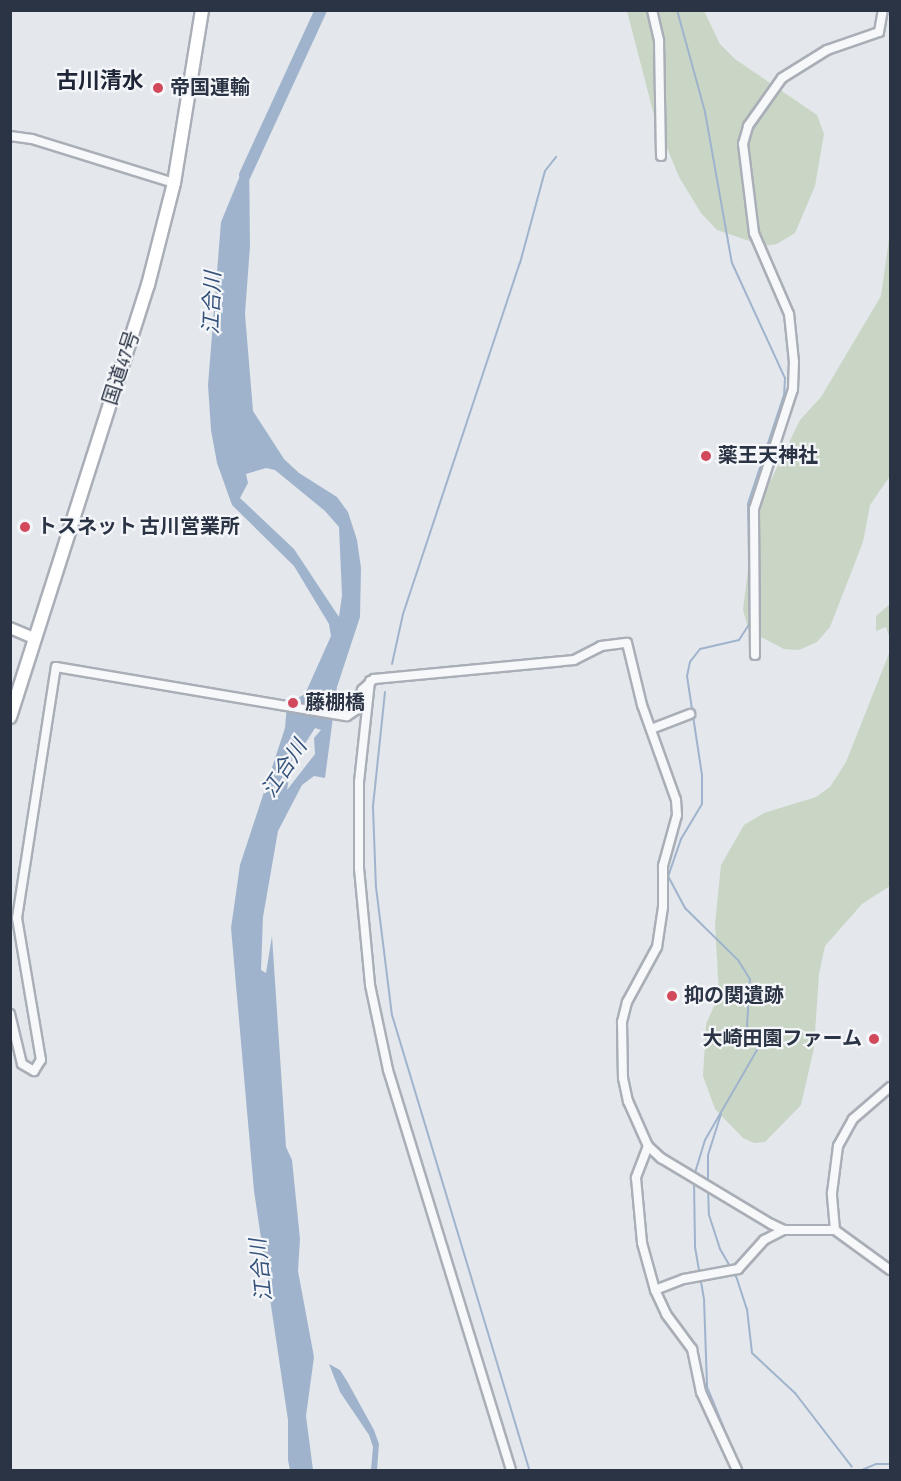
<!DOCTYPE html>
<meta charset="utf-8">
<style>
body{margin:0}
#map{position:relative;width:901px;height:1481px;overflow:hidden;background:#e4e7ec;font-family:"Sofia Sans Condensed","Noto Sans JP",sans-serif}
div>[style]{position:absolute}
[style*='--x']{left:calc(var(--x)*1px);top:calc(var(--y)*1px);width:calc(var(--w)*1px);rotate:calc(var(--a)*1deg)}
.green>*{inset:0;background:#c9d6c5}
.water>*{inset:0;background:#9fb4cc}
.stream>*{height:2px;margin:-1px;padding:0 1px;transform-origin:1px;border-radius:1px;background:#9fb4cc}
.river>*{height:12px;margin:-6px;padding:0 6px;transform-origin:6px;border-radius:6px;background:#9fb4cc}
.roads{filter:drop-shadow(2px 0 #a9aeb7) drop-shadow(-2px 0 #a9aeb7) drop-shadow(0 2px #a9aeb7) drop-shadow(0 -2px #a9aeb7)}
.minor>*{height:8px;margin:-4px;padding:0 4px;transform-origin:4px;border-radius:4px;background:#f7f8fa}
.secondary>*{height:10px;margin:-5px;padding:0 5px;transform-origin:5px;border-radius:5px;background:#fff}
.trunk>*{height:12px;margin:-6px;padding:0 6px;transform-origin:6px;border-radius:6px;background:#fff}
.dots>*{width:16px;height:16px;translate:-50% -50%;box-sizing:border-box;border:3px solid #f4f6f9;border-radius:50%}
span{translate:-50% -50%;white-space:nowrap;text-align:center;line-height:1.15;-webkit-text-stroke:4.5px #f4f6f9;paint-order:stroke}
.poi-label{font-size:20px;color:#2b3445;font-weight:700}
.left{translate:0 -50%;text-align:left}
.right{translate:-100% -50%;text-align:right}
.street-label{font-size:20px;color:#2b3445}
.water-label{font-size:21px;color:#34527a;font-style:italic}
.quarter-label{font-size:22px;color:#1d2536;font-weight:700}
.frame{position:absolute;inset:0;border:12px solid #2b3445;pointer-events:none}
</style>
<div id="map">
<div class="green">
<i style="clip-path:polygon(627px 11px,704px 11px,720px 44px,735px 59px,817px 115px,824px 134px,815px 186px,795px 233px,777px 244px,764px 246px,717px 230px,701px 213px,679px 177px,655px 119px)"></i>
<i style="clip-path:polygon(890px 232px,890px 476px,870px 505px,863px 542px,830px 627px,817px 642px,799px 650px,784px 649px,755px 634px,747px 624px,743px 610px,751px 546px,766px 490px,800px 420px,821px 397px,881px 296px)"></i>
<i style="clip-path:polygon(890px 604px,890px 639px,886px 627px,876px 631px,876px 616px)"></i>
<i style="clip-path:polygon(890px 651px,890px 886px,862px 904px,825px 946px,819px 974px,814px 1048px,801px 1105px,765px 1142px,754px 1143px,743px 1138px,715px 1109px,703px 1076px,706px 1024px,719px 995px,715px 924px,721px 865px,744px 825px,764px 813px,816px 797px,830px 787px,846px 762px)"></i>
</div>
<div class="water">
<i style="clip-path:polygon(evenodd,249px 154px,250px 246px,245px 314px,253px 411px,284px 459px,299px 473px,337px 497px,348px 512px,357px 540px,361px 568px,360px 617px,337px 687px,325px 778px,314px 776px,302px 785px,278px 831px,263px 917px,261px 970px,266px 973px,272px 936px,286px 1147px,292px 1160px,300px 1239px,298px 1271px,314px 1357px,306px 1416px,313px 1470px,290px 1470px,288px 1460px,288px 1420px,254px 1191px,231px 928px,240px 865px,285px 728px,287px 704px,305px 694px,331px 636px,329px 624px,294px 566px,232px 505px,217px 463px,211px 430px,208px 385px,221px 222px,249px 154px,266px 468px,275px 470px,325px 511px,339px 527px,342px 595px,339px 617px,294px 549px,240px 498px,248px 483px,246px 474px,266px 468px,249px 154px,315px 728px,321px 730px,314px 738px,315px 754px,287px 790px,294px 750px,301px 750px,315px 728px)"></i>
<i style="clip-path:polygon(329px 1364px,340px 1370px,347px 1381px,374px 1430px,379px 1444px,377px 1470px,371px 1470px,373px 1447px,369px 1435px,340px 1392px)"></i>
</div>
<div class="stream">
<i style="--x:677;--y:10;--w:106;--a:74.6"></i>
<i style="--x:705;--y:112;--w:153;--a:79.9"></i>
<i style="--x:732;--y:263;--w:127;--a:65.3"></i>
<i style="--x:785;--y:378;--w:17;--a:93"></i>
<i style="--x:784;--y:395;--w:115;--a:108.3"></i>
<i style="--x:748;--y:504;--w:119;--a:89"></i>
<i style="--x:750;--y:623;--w:20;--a:123"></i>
<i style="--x:739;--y:640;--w:40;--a:167"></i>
<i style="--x:700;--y:649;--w:16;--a:128"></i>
<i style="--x:690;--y:662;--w:14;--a:102"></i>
<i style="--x:687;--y:676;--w:100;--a:81.4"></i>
<i style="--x:702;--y:775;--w:29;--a:90"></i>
<i style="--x:702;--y:804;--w:41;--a:121"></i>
<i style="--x:681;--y:839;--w:39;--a:109"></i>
<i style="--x:668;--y:876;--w:36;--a:62"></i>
<i style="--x:685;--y:908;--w:74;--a:44.5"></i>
<i style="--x:738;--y:960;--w:22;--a:58"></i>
<i style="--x:750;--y:979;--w:47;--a:93.7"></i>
<i style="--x:747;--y:1026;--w:26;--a:67"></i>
<i style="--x:757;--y:1050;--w:104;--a:120"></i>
<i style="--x:705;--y:1140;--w:38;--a:107"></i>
<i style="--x:392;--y:664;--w:51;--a:-77.6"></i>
<i style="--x:403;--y:614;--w:370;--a:-71.6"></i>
<i style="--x:520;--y:263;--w:95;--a:-74.8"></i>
<i style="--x:545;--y:171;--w:18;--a:-52"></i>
<i style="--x:385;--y:692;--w:116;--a:96"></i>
<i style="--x:373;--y:807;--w:80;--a:87.9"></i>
<i style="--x:376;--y:887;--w:129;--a:82.9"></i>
<i style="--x:392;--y:1015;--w:475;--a:73.2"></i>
<i style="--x:694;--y:1181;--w:66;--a:89.1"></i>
<i style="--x:695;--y:1247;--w:53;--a:80.2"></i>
<i style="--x:704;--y:1299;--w:88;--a:88"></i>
<i style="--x:707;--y:1387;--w:90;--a:67.7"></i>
<i style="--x:708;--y:1184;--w:29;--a:-90"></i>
<i style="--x:708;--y:1155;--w:43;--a:-72.4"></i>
<i style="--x:708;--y:1189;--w:26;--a:88"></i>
<i style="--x:709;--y:1215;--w:36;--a:72"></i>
<i style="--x:720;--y:1249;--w:34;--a:60"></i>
<i style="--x:737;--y:1279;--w:32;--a:72"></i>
<i style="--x:747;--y:1309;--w:44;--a:83.5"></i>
<i style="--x:752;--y:1353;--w:59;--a:42.9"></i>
<i style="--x:795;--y:1393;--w:93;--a:52.4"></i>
<i style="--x:862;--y:1470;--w:15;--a:-23"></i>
<i style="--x:876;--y:1464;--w:14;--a:0"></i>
</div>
<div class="river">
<i style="--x:245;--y:175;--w:182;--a:-65.3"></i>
</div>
<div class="roads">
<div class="minor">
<i style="--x:652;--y:10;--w:32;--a:77"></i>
<i style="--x:659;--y:41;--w:115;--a:89"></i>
<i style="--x:10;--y:136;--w:22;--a:8"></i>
<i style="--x:32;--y:139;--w:149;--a:17.2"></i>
<i style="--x:755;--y:655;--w:146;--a:-90.4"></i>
<i style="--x:754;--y:509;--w:126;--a:-72"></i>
<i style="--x:793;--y:389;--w:27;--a:-88"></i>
<i style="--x:794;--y:362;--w:48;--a:-95.9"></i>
<i style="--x:789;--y:314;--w:88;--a:-113.4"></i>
<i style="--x:754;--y:233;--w:90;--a:-97"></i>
<i style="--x:743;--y:144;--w:19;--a:-74"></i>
<i style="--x:748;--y:126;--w:59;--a:-54.7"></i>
<i style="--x:782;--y:78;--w:53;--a:-31.9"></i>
<i style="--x:827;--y:50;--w:55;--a:-19.1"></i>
<i style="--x:879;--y:32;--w:22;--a:-80"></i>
<i style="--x:370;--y:681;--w:102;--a:96.2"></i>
<i style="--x:359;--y:782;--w:86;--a:90"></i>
<i style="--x:359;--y:868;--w:118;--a:84.6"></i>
<i style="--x:370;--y:985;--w:87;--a:78"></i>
<i style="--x:388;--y:1070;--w:418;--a:72.9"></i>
<i style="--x:651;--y:729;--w:42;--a:-21"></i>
<i style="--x:10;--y:1014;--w:51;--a:76.5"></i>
<i style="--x:22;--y:1064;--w:14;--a:30"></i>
<i style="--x:34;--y:1071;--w:13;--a:-58"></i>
<i style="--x:41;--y:1060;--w:144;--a:-99.6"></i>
<i style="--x:17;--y:918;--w:254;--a:-81.2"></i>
<i style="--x:56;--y:667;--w:295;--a:9.6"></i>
<i style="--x:347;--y:716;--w:11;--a:-34"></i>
<i style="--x:356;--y:710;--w:21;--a:-73"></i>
<i style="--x:362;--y:690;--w:16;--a:-43"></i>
<i style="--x:374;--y:679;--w:201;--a:-5.4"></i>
<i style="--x:574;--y:660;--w:30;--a:-27"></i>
<i style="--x:601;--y:646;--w:26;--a:-7"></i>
<i style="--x:627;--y:643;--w:64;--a:76.4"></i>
<i style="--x:642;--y:705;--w:101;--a:70.3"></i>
<i style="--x:676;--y:800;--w:15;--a:86"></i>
<i style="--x:677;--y:815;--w:53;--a:105.4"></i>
<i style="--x:663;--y:866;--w:41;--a:90"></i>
<i style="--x:663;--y:907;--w:40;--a:98.5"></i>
<i style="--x:657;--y:947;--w:63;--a:118.6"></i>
<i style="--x:627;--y:1002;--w:21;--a:104"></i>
<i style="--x:622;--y:1022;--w:56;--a:89"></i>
<i style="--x:623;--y:1078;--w:24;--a:78"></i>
<i style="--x:628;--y:1101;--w:49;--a:66"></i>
<i style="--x:648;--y:1146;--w:18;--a:43"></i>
<i style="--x:661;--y:1158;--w:128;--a:31"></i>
<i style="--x:771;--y:1224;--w:14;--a:25"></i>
<i style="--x:784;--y:1230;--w:51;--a:0"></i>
<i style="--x:835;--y:1230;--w:68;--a:36"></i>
<i style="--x:648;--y:1146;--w:34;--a:111"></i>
<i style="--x:636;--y:1178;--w:65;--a:84.7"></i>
<i style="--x:642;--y:1243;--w:49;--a:74.5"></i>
<i style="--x:655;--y:1290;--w:26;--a:65"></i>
<i style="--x:666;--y:1314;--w:44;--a:53.4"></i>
<i style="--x:692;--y:1349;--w:44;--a:78.2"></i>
<i style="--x:701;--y:1392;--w:86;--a:65.2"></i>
<i style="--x:835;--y:1230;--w:37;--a:-95"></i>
<i style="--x:832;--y:1193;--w:47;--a:-82.7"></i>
<i style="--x:838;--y:1146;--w:31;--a:-61"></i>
<i style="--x:853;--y:1119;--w:49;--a:-40.9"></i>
<i style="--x:655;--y:1290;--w:31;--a:-21"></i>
<i style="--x:684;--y:1279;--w:55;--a:-10.5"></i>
<i style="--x:738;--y:1269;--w:39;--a:-48"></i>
<i style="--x:764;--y:1240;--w:22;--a:-27"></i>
</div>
<div class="secondary">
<i style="--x:10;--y:628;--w:26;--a:23"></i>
</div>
<div class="trunk">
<i style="--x:10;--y:717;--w:454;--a:-72.3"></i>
<i style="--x:148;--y:285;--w:105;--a:-75.7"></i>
<i style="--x:174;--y:183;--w:175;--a:-80.8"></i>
</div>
</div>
<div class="dots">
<i style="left:158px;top:88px;background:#d1495b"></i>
<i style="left:706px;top:456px;background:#d1495b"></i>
<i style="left:25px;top:527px;background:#d1495b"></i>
<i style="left:293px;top:703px;background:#d1495b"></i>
<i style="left:672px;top:996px;background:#d1495b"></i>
<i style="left:874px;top:1039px;background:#d1495b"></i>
</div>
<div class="poi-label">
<span class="left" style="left:170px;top:88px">帝国運輸</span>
<span class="left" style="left:718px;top:456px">薬王天神社</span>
<span class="left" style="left:37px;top:527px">トスネット 古川営業所</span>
<span class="left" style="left:305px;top:703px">藤棚橋</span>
<span class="left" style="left:684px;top:996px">抑の関遺跡</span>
<span class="right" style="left:862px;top:1039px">大崎田園ファーム</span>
</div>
<div class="street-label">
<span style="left:122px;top:368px;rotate:-72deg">国道47号</span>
</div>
<div class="water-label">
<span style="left:213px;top:303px;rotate:-88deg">江合川</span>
<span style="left:285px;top:769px;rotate:-57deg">江合川</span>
<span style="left:262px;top:1270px;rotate:-96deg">江合川</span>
</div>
<div class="quarter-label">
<span style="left:100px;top:82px">古川清水</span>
</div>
<div class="frame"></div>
</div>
